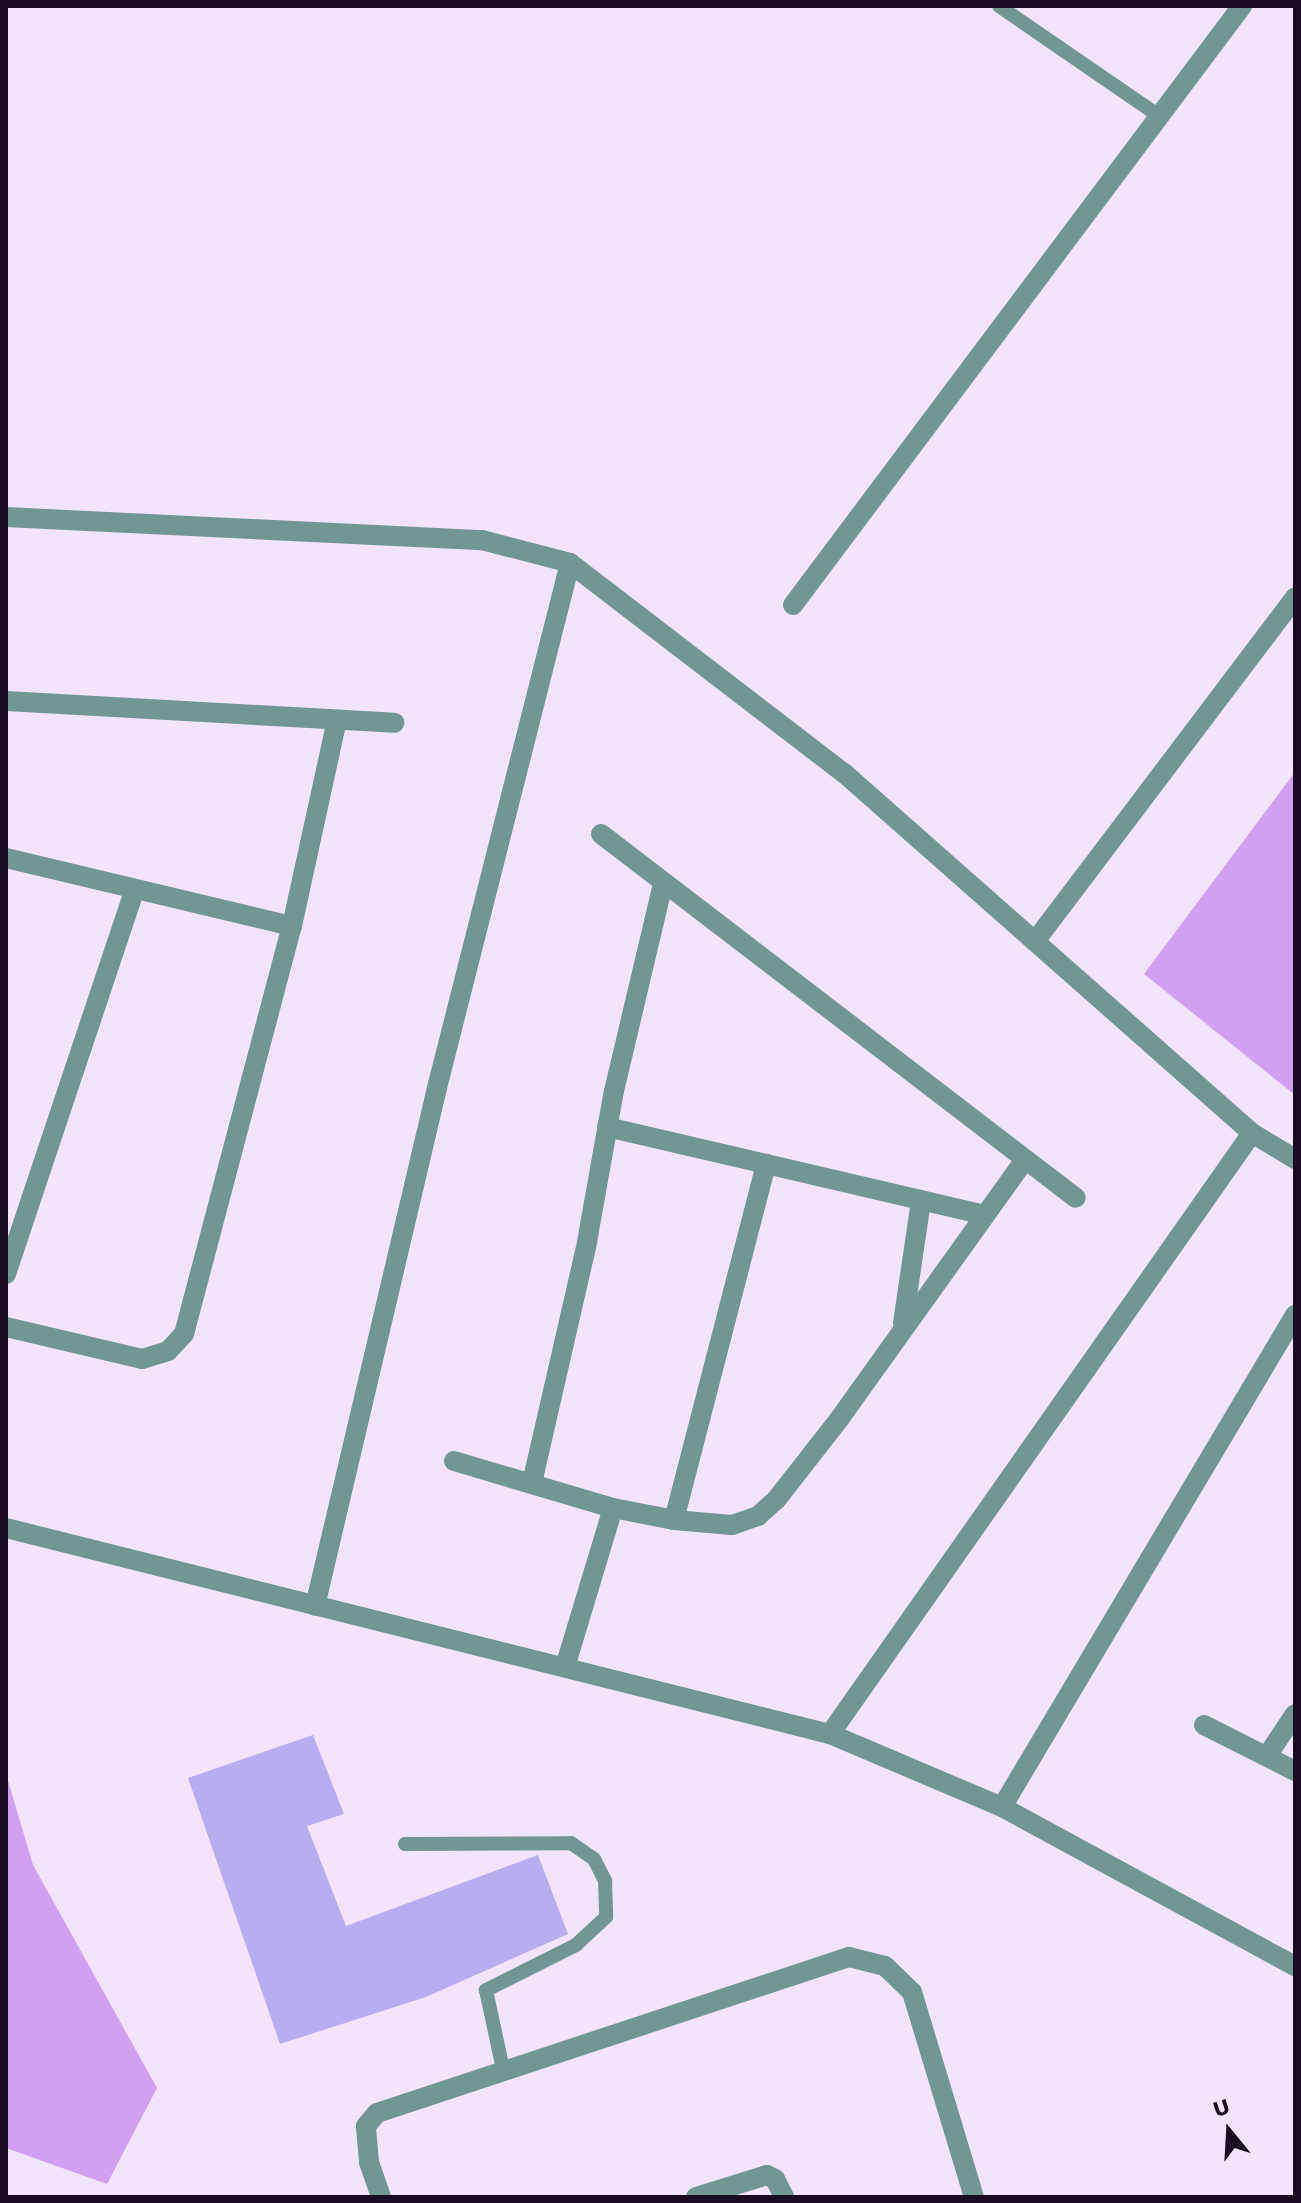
<!DOCTYPE html>
<style>
body{margin:0}
#map{position:relative;width:1301px;height:2203px;overflow:hidden;background:#f3e4fe;font-family:"Work Sans",sans-serif}
div>[style]{position:absolute}
[style*='--x']{left:calc(var(--x)*1px);top:calc(var(--y)*1px);width:calc(var(--w)*1px);rotate:calc(var(--a)*1deg)}
.water>*{inset:0;background:#d1a0f1}
.building>*{inset:0;background:#b8adef}
.lane>*{height:14px;margin:-7px;padding:0 7px;transform-origin:7px;border-radius:7px;background:#719794}
.street>*{height:20px;margin:-10px;padding:0 10px;transform-origin:10px;border-radius:10px;background:#719794}
span{translate:-50% -50%;white-space:nowrap;text-align:center;line-height:1.15;-webkit-text-stroke:8px #f3e4fe;paint-order:stroke}
.frame{position:absolute;inset:0;border:8px solid #190b21;pointer-events:none}
.north{position:absolute;left:1189px;top:2091px;width:80px;height:80px;-webkit-text-stroke:6px #f3e4fe;paint-order:stroke;rotate:342deg;font-size:22px;font-weight:700;line-height:32px;text-align:center;color:#190b21}
.north::after{content:'';display:block;margin:auto;width:28px;height:36px;background:#190b21;clip-path:polygon(50% 0,100% 100%,50% 72%,0 100%)}
</style>
<div id="map">
<div class="water">
<i style="clip-path:polygon(1295px 772px,1295px 1095px,1144px 974px)"></i>
<i style="clip-path:polygon(6px 1774px,33px 1865px,157px 2088px,107px 2184px,6px 2148px)"></i>
</div>
<div class="building">
<i style="clip-path:polygon(313px 1735px,344px 1814px,307px 1826px,346px 1926px,538px 1855px,568px 1934px,426px 1997px,280px 2044px,188px 1778px)"></i>
</div>
<div class="lane">
<i style="--x:999;--y:6;--w:194;--a:34.5"></i>
<i style="--x:405;--y:1844;--w:166;--a:-0.3"></i>
<i style="--x:571;--y:1843;--w:28;--a:35"></i>
<i style="--x:594;--y:1859;--w:25;--a:63"></i>
<i style="--x:605;--y:1881;--w:36;--a:88"></i>
<i style="--x:606;--y:1917;--w:41;--a:137"></i>
<i style="--x:576;--y:1945;--w:101;--a:153.4"></i>
<i style="--x:486;--y:1990;--w:81;--a:77.9"></i>
</div>
<div class="street">
<i style="--x:6;--y:517;--w:477;--a:2.8"></i>
<i style="--x:482;--y:540;--w:91;--a:14.6"></i>
<i style="--x:570;--y:563;--w:542;--a:104.22"></i>
<i style="--x:437;--y:1088;--w:532;--a:103.25"></i>
<i style="--x:570;--y:563;--w:345;--a:37.5"></i>
<i style="--x:844;--y:773;--w:544;--a:41.42"></i>
<i style="--x:1252;--y:1133;--w:50;--a:31.2"></i>
<i style="--x:793;--y:605;--w:749;--a:-53.15"></i>
<i style="--x:6;--y:701;--w:389;--a:3.2"></i>
<i style="--x:601;--y:834;--w:598;--a:37.46"></i>
<i style="--x:6;--y:858;--w:294;--a:13.4"></i>
<i style="--x:1036;--y:940;--w:430;--a:-52.9"></i>
<i style="--x:607;--y:1127;--w:387;--a:13.1"></i>
<i style="--x:6;--y:1274;--w:404;--a:-71.5"></i>
<i style="--x:903;--y:1323;--w:123;--a:-81.6"></i>
<i style="--x:6;--y:1327;--w:140;--a:13.2"></i>
<i style="--x:142;--y:1359;--w:27;--a:-17"></i>
<i style="--x:168;--y:1351;--w:23;--a:-47"></i>
<i style="--x:184;--y:1334;--w:422;--a:-75.2"></i>
<i style="--x:292;--y:926;--w:211;--a:-77.7"></i>
<i style="--x:454;--y:1461;--w:166;--a:16.5"></i>
<i style="--x:613;--y:1508;--w:62;--a:11.1"></i>
<i style="--x:674;--y:1520;--w:58;--a:4.9"></i>
<i style="--x:732;--y:1525;--w:28;--a:-19"></i>
<i style="--x:758;--y:1516;--w:24;--a:-42"></i>
<i style="--x:776;--y:1500;--w:104;--a:-52"></i>
<i style="--x:840;--y:1418;--w:317;--a:-54.4"></i>
<i style="--x:532;--y:1483;--w:247;--a:-77.1"></i>
<i style="--x:587;--y:1242;--w:153;--a:-79.9"></i>
<i style="--x:614;--y:1091;--w:213;--a:-76.7"></i>
<i style="--x:674;--y:1520;--w:368;--a:-75.5"></i>
<i style="--x:6;--y:1528;--w:849;--a:14.04"></i>
<i style="--x:830;--y:1734;--w:187;--a:23"></i>
<i style="--x:1002;--y:1807;--w:333;--a:28.5"></i>
<i style="--x:565;--y:1667;--w:166;--a:-73.2"></i>
<i style="--x:1204;--y:1725;--w:102;--a:26.8"></i>
<i style="--x:830;--y:1734;--w:734;--a:-54.92"></i>
<i style="--x:1267;--y:1756;--w:50;--a:-56.3"></i>
<i style="--x:1002;--y:1807;--w:573;--a:-59.22"></i>
<i style="--x:381;--y:2197;--w:37;--a:-109"></i>
<i style="--x:369;--y:2162;--w:36;--a:-95"></i>
<i style="--x:366;--y:2126;--w:17;--a:-50"></i>
<i style="--x:377;--y:2113;--w:497;--a:-18.3"></i>
<i style="--x:849;--y:1957;--w:37;--a:14"></i>
<i style="--x:885;--y:1966;--w:37;--a:44"></i>
<i style="--x:912;--y:1992;--w:214;--a:73.2"></i>
<i style="--x:696;--y:2197;--w:74;--a:-17.2"></i>
<i style="--x:767;--y:2175;--w:9;--a:27"></i>
<i style="--x:775;--y:2179;--w:20;--a:63"></i>
</div>
<div class="frame"></div>
<div class="north">U</div>
</div>
